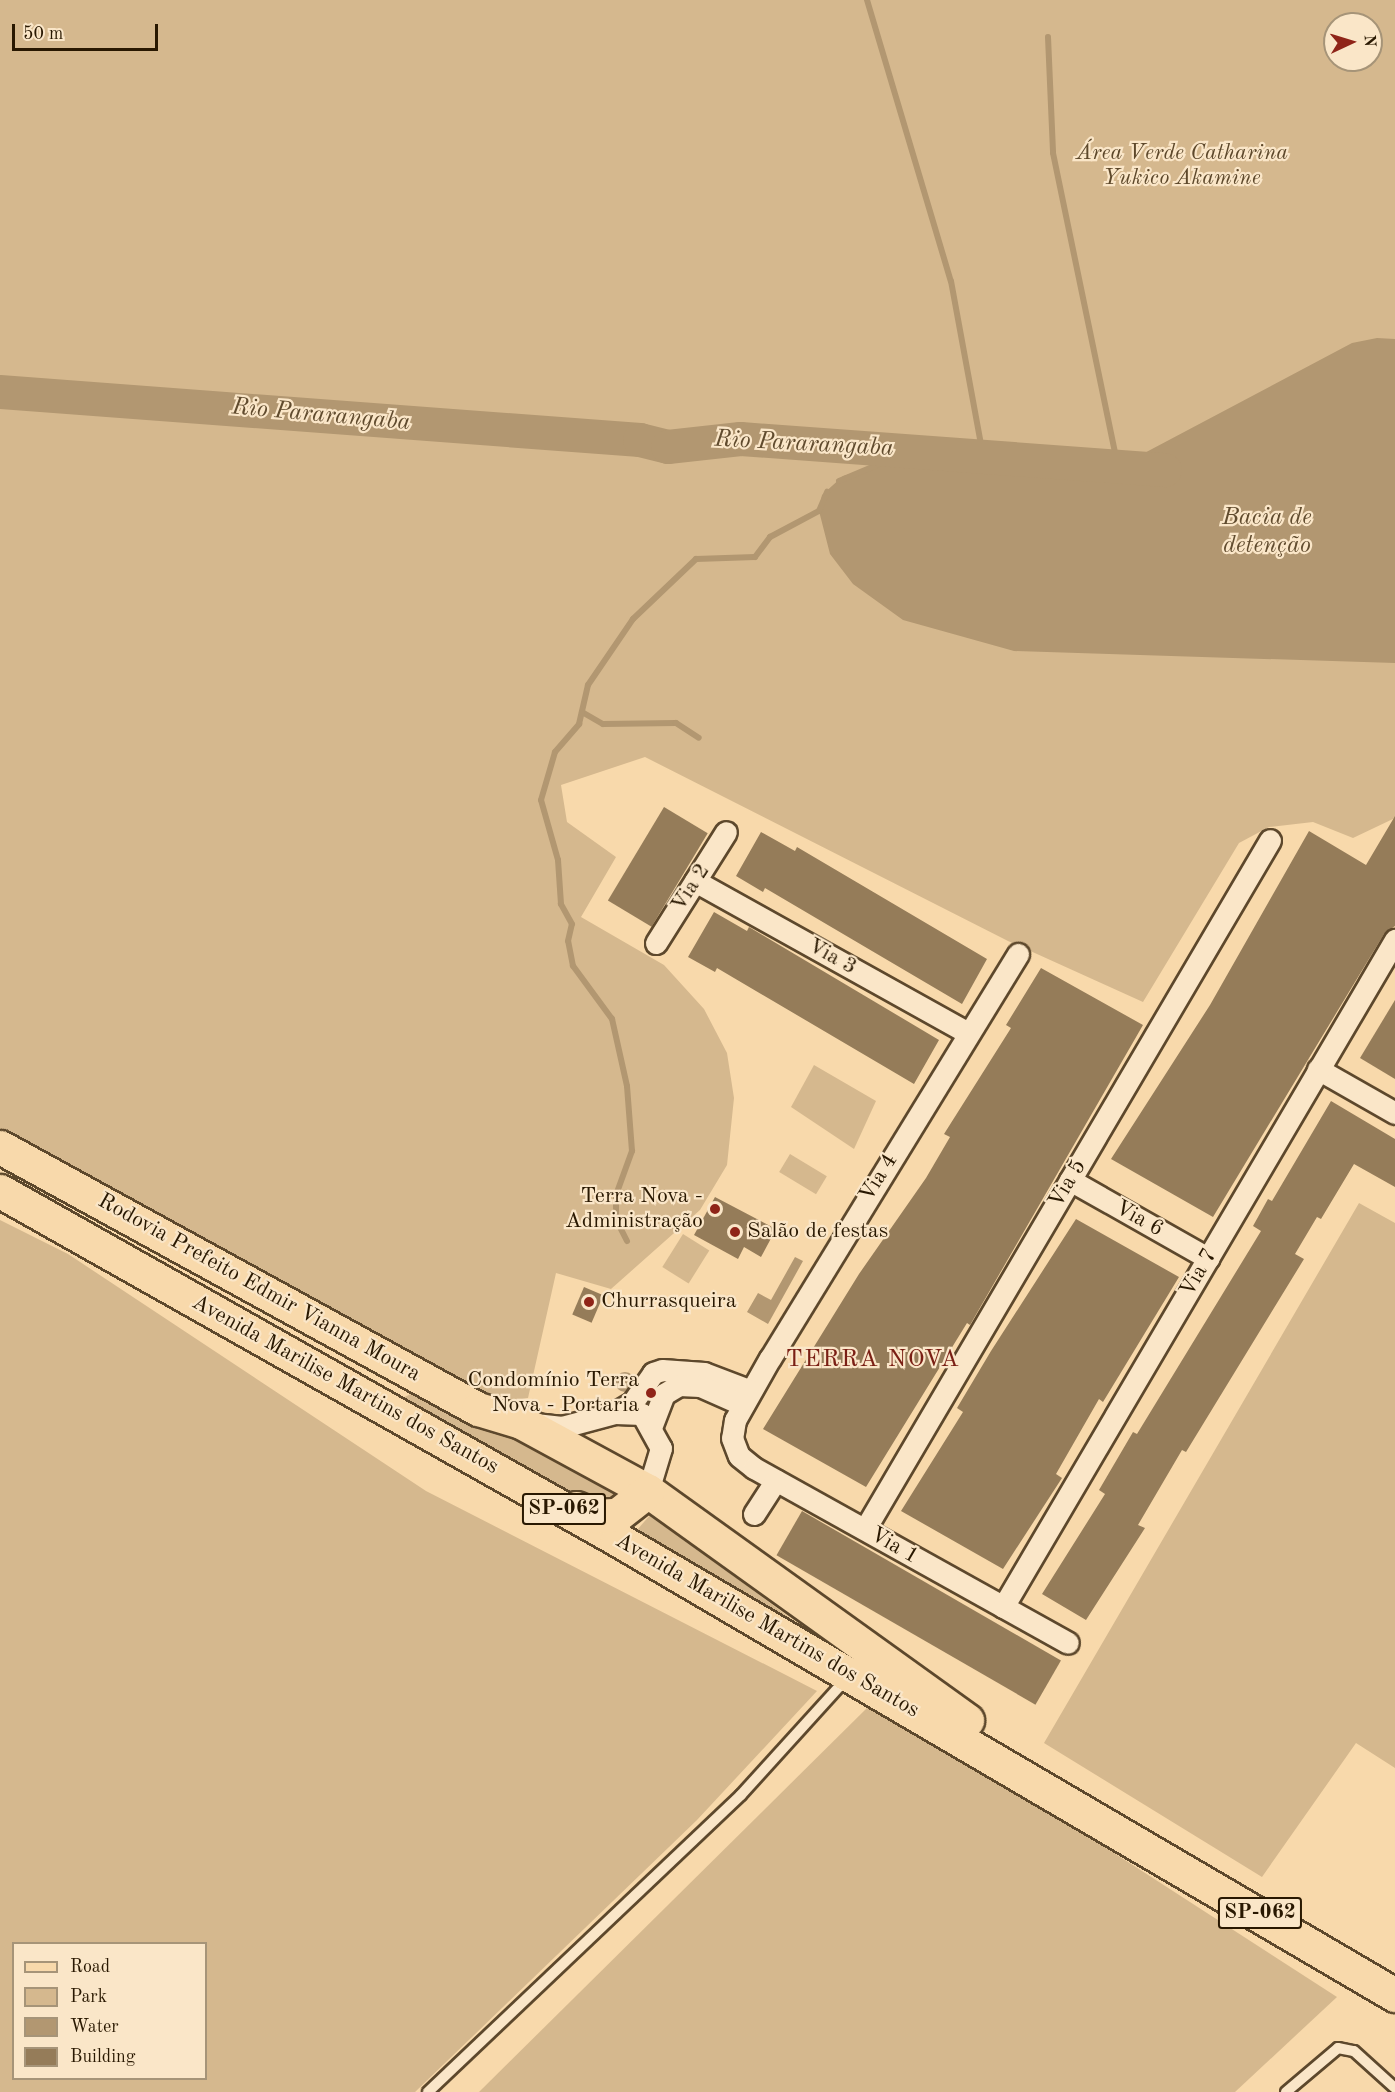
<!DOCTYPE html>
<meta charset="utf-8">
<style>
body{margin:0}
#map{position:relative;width:1395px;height:2092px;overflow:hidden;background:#f8d9ab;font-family:"Old Standard TT",serif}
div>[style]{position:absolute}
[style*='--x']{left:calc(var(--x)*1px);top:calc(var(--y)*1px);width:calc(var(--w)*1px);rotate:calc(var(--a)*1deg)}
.green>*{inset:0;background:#d5b88e;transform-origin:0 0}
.water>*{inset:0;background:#b29771}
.round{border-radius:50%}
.stream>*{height:6px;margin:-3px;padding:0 3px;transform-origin:3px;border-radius:3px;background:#b29771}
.river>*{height:34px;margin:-17px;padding:0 17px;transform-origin:17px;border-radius:17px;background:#b29771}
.building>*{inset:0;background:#957c59;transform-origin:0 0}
.roads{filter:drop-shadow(2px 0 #5d482c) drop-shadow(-2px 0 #5d482c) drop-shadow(0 2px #5d482c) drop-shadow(0 -2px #5d482c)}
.lane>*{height:10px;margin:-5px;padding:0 5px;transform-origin:5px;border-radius:5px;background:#fae6c8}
.street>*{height:21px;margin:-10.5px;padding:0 10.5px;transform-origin:10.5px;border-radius:10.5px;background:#fae6c8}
.primary>*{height:33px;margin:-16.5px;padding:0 16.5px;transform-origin:16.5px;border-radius:16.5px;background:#f8d9ab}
.dots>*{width:16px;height:16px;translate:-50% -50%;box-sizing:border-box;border:3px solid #fae6c8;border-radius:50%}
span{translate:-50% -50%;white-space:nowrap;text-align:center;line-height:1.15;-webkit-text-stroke:4.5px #fae6c8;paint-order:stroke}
.shield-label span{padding:2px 4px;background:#fae6c8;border:2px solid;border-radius:4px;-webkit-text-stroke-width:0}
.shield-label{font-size:21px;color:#291801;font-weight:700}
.park-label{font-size:22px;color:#5d482b;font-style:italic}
.street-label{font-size:22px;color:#291801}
.poi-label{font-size:22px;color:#291801}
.right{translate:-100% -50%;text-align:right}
.left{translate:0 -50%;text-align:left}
.water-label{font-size:24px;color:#604b2e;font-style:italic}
.neighbourhood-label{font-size:24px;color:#7a1f14;letter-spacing:1.5px}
.legend{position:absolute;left:12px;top:1942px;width:195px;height:138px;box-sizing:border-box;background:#fae6c8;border:2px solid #a69478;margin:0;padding:8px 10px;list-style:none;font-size:18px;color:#291801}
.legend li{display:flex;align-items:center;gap:12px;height:30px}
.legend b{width:30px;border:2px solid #a69478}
.north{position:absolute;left:1323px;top:12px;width:60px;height:60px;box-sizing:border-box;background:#fae6c8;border:2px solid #a69478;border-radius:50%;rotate:86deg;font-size:16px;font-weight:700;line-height:24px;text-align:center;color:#291801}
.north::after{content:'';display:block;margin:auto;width:21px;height:27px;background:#8f2418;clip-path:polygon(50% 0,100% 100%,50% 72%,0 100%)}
.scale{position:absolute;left:12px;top:24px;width:146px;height:27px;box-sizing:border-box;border:3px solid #291801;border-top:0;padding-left:8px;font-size:18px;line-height:21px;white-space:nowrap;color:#291801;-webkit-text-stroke:4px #fae6c8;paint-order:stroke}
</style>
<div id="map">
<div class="green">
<i style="clip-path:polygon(evenodd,0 0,1395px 0,1395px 485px,1118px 466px,1395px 489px,1395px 818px,1353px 838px,1313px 822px,1269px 827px,1239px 843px,1143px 1002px,1008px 941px,645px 757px,561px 785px,567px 822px,616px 857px,581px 917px,664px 965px,704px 1009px,727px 1053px,734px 1098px,727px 1165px,700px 1210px,611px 1289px,556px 1273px,528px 1398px,478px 1407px,0 1151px,0 0,1335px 24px,1371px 24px,1371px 60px,1335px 60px,1335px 24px)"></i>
<i style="clip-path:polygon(814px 1065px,876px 1101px,854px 1149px,791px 1107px)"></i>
<i style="left:790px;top:1154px;width:43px;height:21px;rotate:31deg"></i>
<i style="clip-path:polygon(1359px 1203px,1395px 1223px,1395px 1768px,1356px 1743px,1262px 1877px,1044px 1743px)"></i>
<i style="clip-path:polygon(evenodd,0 1220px,68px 1254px,426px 1491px,817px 1691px,697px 1820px,415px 2092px,0 2092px,0 1220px,14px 1944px,206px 1944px,206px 2078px,14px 2078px,14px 1944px)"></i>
<i style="left:683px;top:1234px;width:31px;height:39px;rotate:32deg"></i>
<i style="clip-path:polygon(413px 1393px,530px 1435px,629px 1492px,598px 1505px,525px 1472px,394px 1402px)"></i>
<i style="clip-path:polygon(651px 1514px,798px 1624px,796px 1628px,637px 1530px)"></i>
<i style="clip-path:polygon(868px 1707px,1111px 1851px,1337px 1997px,1235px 2092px,479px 2092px)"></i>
</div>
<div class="water">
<i style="clip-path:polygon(1377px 338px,1395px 339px,1395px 663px,1014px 651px,903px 620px,853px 584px,830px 554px,819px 511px,822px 495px,843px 476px,931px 451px,1118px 467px,1352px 343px)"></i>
<i style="clip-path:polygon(795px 1257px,803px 1261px,768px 1324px,747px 1312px,758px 1293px,771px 1300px)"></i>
<i class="round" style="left:615px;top:1372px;width:20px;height:20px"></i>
</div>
<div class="stream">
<i style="--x:867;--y:0;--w:293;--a:73.4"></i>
<i style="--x:951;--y:281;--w:178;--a:79.6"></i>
<i style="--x:1048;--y:37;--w:116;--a:87.5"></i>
<i style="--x:1053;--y:153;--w:321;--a:78.3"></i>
<i style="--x:894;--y:460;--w:38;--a:-14"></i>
<i style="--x:839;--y:481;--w:49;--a:-22.9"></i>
<i style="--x:582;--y:712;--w:24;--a:30"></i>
<i style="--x:603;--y:724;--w:73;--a:-0.8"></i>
<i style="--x:676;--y:723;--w:27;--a:33"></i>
<i style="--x:627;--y:1241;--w:25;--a:-117"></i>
<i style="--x:616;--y:1219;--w:24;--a:-90"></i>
<i style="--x:616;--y:1195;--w:47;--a:-70"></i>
<i style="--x:632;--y:1151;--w:65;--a:-94.4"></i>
<i style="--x:627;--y:1086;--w:69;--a:-102.6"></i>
<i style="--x:612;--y:1019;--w:66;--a:-126.3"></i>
<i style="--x:573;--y:966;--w:25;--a:-101"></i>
<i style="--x:568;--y:941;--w:17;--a:-77"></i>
<i style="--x:572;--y:924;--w:23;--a:-119"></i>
<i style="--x:561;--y:904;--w:44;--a:-93.9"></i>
<i style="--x:558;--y:860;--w:62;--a:-105.8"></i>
<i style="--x:541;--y:800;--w:50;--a:-73.7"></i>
<i style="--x:555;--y:752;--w:37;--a:-49"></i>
<i style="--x:579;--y:724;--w:40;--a:-77"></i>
<i style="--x:588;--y:685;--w:80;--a:-55.7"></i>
<i style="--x:633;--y:619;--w:87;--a:-43.6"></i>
<i style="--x:696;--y:559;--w:59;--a:-1.9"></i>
<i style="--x:755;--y:557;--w:25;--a:-53"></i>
<i style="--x:770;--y:537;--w:55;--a:-28"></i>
<i style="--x:819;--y:511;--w:21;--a:-67"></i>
</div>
<div class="river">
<i style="--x:0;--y:392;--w:642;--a:4.29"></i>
<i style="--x:640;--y:440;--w:29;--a:14"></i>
<i style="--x:668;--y:447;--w:73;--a:-6.3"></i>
<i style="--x:741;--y:439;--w:425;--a:4.2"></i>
</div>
<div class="building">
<i style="left:664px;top:807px;width:51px;height:109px;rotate:31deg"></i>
<i style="clip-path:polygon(1395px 816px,1395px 926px,1384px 934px,1213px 1217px,1111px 1159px,1210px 1005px,1309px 831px,1366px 865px)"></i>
<i style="clip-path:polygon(761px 832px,795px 851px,797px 847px,987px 959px,962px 1004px,765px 888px,763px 892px,736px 876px)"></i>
<i style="clip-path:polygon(714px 912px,747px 931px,749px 927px,939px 1040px,914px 1084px,717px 968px,715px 972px,688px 957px)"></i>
<i style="clip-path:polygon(1041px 968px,1143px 1025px,970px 1325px,967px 1323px,866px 1487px,763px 1429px,859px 1274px,926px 1178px,950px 1137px,944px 1134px,1011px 1028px,1006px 1025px)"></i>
<i style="clip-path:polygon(1395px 1000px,1395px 1079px,1360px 1058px)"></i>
<i style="clip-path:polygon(1331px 1101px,1395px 1139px,1395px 1187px,1354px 1164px,1321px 1219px,1317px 1217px,1295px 1254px,1304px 1259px,1186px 1452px,1182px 1450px,1138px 1525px,1145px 1528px,1086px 1620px,1042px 1594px,1105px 1494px,1099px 1490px,1133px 1432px,1137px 1434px,1261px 1231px,1253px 1226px,1268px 1199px,1272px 1201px)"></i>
<i style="clip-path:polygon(715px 1197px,776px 1229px,761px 1257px,744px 1247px,738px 1259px,694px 1235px)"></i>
<i style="clip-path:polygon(1076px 1219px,1179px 1277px,1103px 1402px,1099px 1399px,1056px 1474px,1062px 1478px,1003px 1569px,901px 1511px,963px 1412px,957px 1408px,991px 1351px)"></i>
<i style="left:584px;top:1287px;width:21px;height:30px;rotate:23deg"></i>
<i style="left:802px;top:1511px;width:299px;height:51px;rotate:30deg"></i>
</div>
<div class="roads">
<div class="lane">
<i style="--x:428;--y:2092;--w:431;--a:-43.5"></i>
<i style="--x:741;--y:1795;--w:159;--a:-47.8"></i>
<i style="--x:1286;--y:2092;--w:68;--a:-40.2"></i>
<i style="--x:1338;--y:2048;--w:16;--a:11"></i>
<i style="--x:1354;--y:2051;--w:55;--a:42.1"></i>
</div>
<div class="street">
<i style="--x:695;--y:881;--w:312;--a:29.1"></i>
<i style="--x:656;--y:943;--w:131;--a:-57.8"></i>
<i style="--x:1018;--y:954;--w:474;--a:121.5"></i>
<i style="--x:770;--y:1358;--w:71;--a:119.4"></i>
<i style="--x:735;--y:1420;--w:18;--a:99"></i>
<i style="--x:732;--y:1438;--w:19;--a:69"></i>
<i style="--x:739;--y:1456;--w:19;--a:39"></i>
<i style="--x:754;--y:1468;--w:359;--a:29.1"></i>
<i style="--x:1318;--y:1069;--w:89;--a:29.7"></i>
<i style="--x:1070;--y:1180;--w:159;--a:29.5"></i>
<i style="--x:615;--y:1413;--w:21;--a:-31"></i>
<i style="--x:633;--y:1402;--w:35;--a:-55"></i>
<i style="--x:653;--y:1373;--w:9;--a:-18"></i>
<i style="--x:662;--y:1370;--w:42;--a:4.1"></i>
<i style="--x:704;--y:1373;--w:50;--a:21"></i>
<i style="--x:535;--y:1424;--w:27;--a:6"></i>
<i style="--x:562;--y:1427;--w:55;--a:-14.8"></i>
<i style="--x:615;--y:1413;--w:27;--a:2"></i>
<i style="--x:642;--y:1414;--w:39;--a:61"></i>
<i style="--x:661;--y:1448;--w:45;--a:106.8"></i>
<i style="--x:652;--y:1425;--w:33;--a:-69"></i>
<i style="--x:664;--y:1394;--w:17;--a:-31"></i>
<i style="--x:679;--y:1385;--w:21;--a:3"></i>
<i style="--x:700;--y:1386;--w:47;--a:23.8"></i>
<i style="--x:754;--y:1514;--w:40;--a:-57.1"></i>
<i style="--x:865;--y:1529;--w:799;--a:-59.55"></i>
<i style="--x:1003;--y:1607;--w:774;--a:-59.56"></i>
</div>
<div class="primary">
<i style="--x:0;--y:1147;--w:545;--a:28.73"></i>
<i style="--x:478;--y:1409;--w:45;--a:16.8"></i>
<i style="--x:521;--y:1422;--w:145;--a:28.5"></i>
<i style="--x:648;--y:1491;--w:393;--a:35.7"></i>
<i style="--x:0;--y:1191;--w:708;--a:29.42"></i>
<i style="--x:617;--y:1539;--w:902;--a:30.38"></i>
<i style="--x:576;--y:1508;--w:21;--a:23"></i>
<i style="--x:595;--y:1516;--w:22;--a:-3"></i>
<i style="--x:617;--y:1515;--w:39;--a:-38"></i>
</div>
</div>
<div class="dots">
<i style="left:715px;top:1209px;background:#8f2418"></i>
<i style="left:735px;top:1232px;background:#8f2418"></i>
<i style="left:589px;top:1302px;background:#8f2418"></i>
<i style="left:651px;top:1393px;background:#8f2418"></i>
</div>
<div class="shield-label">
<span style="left:564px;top:1509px">SP-062</span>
<span style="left:1260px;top:1913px">SP-062</span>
</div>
<div class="park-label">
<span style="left:1182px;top:166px">Área Verde Catharina<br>Yukico Akamine</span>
</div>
<div class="street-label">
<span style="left:691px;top:888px;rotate:-57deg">Via 2</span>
<span style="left:832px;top:957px;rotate:29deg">Via 3</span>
<span style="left:879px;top:1178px;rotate:-58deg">Via 4</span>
<span style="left:1068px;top:1184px;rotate:-59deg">Via 5</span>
<span style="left:1139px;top:1219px;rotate:29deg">Via 6</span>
<span style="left:1199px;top:1273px;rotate:-60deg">Via 7</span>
<span style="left:259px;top:1288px;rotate:29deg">Rodovia Prefeito Edmir Vianna Moura</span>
<span style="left:345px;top:1385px;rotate:29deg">Avenida Marilise Martins dos Santos</span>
<span style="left:894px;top:1546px;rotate:30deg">Via 1</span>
<span style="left:767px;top:1626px;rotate:30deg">Avenida Marilise Martins dos Santos</span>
</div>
<div class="poi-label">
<span class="right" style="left:703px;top:1209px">Terra Nova -<br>Administração</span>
<span class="left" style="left:747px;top:1232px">Salão de festas</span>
<span class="left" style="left:601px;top:1302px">Churrasqueira</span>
<span class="right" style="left:639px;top:1393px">Condomínio Terra<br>Nova - Portaria</span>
</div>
<div class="water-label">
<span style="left:321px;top:416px;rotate:5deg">Rio Pararangaba</span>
<span style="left:804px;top:445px;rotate:3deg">Rio Pararangaba</span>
<span style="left:1267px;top:533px">Bacia de<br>detenção</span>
</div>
<div class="neighbourhood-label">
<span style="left:873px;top:1361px">TERRA NOVA</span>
</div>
<ul class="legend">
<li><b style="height:8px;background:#f8d9ab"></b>Road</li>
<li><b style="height:16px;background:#d5b88e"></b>Park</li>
<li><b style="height:16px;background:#b29771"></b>Water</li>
<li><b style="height:16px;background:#957c59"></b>Building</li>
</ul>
<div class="north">N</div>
<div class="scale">50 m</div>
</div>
